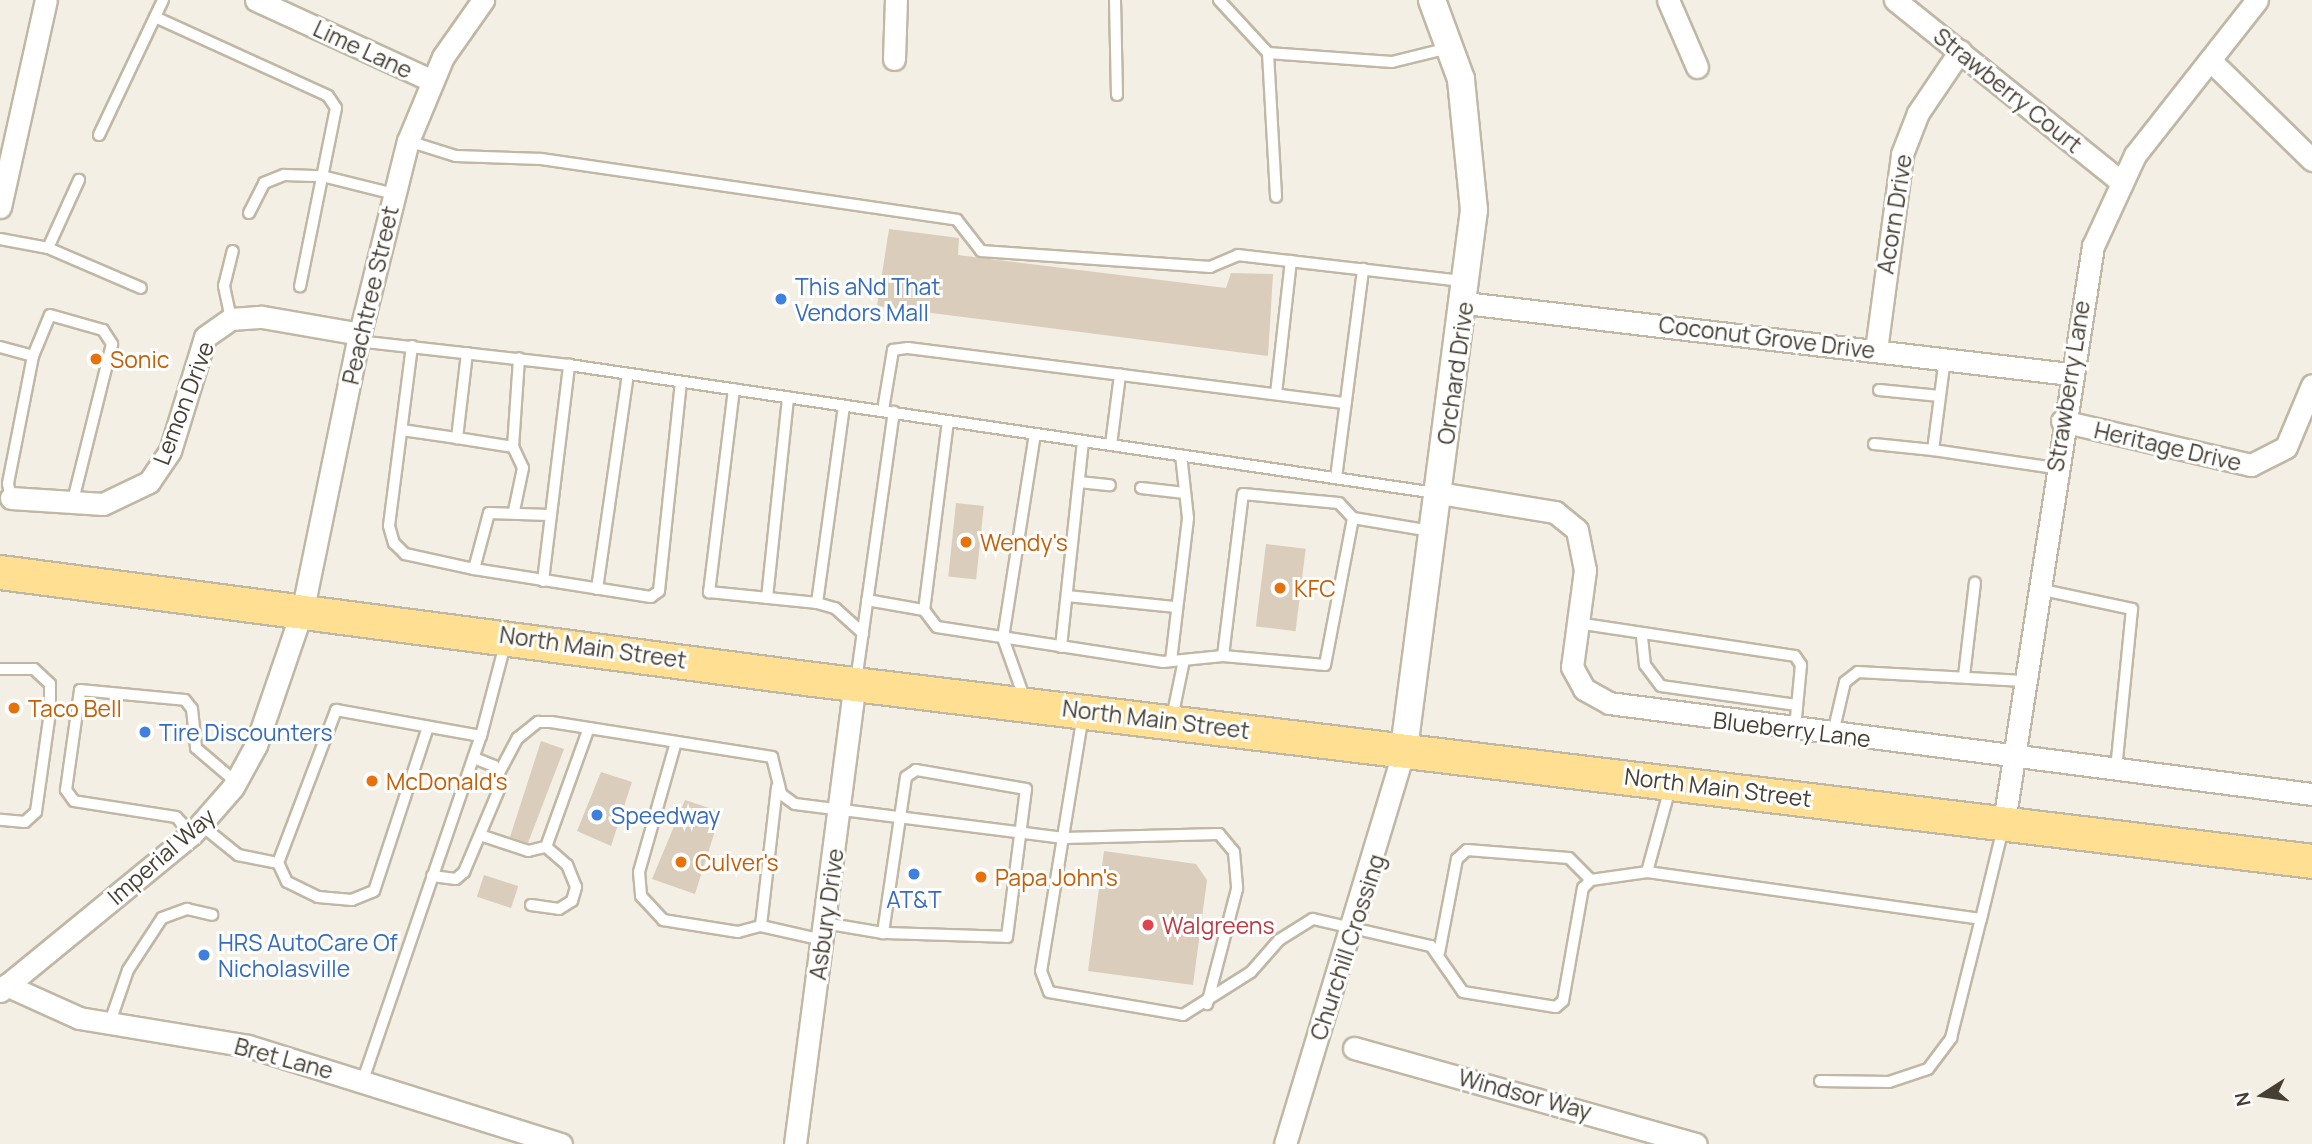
<!DOCTYPE html>
<style>
body{margin:0}
#map{position:relative;width:2312px;height:1144px;overflow:hidden;background:#f4efe4;font-family:Manrope,sans-serif}
div>[style]{position:absolute}
[style*='--x']{left:calc(var(--x)*1px);top:calc(var(--y)*1px);width:calc(var(--w)*1px);rotate:calc(var(--a)*1deg)}
.building>*{inset:0;background:#dacdbb;transform-origin:0 0}
.roads{filter:drop-shadow(2px 0 #c0b7a5) drop-shadow(-2px 0 #c0b7a5) drop-shadow(0 2px #c0b7a5) drop-shadow(0 -2px #c0b7a5)}
.service>*{height:10px;margin:-5px;padding:0 5px;transform-origin:5px;border-radius:5px;background:#fff}
.minor>*{height:21px;margin:-10.5px;padding:0 10.5px;transform-origin:10.5px;border-radius:10.5px;background:#fff}
.tertiary>*{height:26px;margin:-13px;padding:0 13px;transform-origin:13px;border-radius:13px;background:#fff}
.primary>*{height:33px;margin:-16.5px;padding:0 16.5px;transform-origin:16.5px;border-radius:16.5px;background:#ffdf91}
.dots>*{width:19px;height:19px;translate:-50% -50%;box-sizing:border-box;border:4px solid #fff;border-radius:50%}
span{translate:-50% -50%;white-space:nowrap;text-align:center;line-height:1.15;-webkit-text-stroke:6px #fff;paint-order:stroke}
.street-label{font-size:23px;color:#463f33}
.shop-label{font-size:23px;color:#366cbe}
.left{translate:0 -50%;text-align:left}
.food-label{font-size:23px;color:#c56008}
.health-label{font-size:23px;color:#be3a42}
.north{position:absolute;left:2228px;top:1060px;width:70px;height:70px;-webkit-text-stroke:5px #fff;paint-order:stroke;rotate:258deg;font-size:19px;font-weight:700;line-height:28px;text-align:center;color:#463f33}
.north::after{content:'';display:block;margin:auto;width:24px;height:32px;background:#463f33;clip-path:polygon(50% 0,100% 100%,50% 72%,0 100%)}
</style>
<div id="map">
<div class="building">
<i style="clip-path:polygon(889px 229px,959px 238px,958px 255px,1226px 288px,1231px 273px,1273px 274px,1268px 356px,877px 306px)"></i>
<i style="left:956px;top:503px;width:28px;height:74px;rotate:6deg"></i>
<i style="left:1266px;top:544px;width:40px;height:83px;rotate:7deg"></i>
<i style="clip-path:polygon(541px 741px,564px 749px,528px 843px,510px 837px)"></i>
<i style="clip-path:polygon(601px 772px,632px 782px,611px 846px,577px 831px)"></i>
<i style="clip-path:polygon(685px 800px,721px 812px,695px 894px,652px 879px)"></i>
<i style="clip-path:polygon(1104px 851px,1196px 864px,1207px 880px,1193px 985px,1088px 971px)"></i>
<i style="left:484px;top:875px;width:36px;height:23px;rotate:18deg"></i>
</div>
<div class="roads">
<div class="service">
<i style="--x:163;--y:0;--w:19;--a:115"></i>
<i style="--x:155;--y:17;--w:190;--a:24.5"></i>
<i style="--x:328;--y:96;--w:14;--a:56"></i>
<i style="--x:336;--y:108;--w:182;--a:101.4"></i>
<i style="--x:1115;--y:0;--w:95;--a:88.8"></i>
<i style="--x:1219;--y:0;--w:72;--a:47.2"></i>
<i style="--x:1268;--y:53;--w:124;--a:4.2"></i>
<i style="--x:1392;--y:62;--w:59;--a:-13.8"></i>
<i style="--x:1268;--y:53;--w:144;--a:86.8"></i>
<i style="--x:99;--y:135;--w:131;--a:-64.6"></i>
<i style="--x:408;--y:141;--w:50;--a:17.4"></i>
<i style="--x:456;--y:156;--w:85;--a:2"></i>
<i style="--x:541;--y:159;--w:420;--a:8.3"></i>
<i style="--x:957;--y:220;--w:39;--a:52"></i>
<i style="--x:981;--y:251;--w:230;--a:4"></i>
<i style="--x:1210;--y:267;--w:30;--a:-23"></i>
<i style="--x:1238;--y:255;--w:227;--a:6.6"></i>
<i style="--x:249;--y:213;--w:34;--a:-63"></i>
<i style="--x:264;--y:183;--w:22;--a:-22"></i>
<i style="--x:284;--y:175;--w:38;--a:2"></i>
<i style="--x:322;--y:176;--w:74;--a:14"></i>
<i style="--x:0;--y:239;--w:49;--a:10.6"></i>
<i style="--x:48;--y:248;--w:101;--a:23.3"></i>
<i style="--x:48;--y:248;--w:75;--a:-65.5"></i>
<i style="--x:231;--y:319;--w:34;--a:-102"></i>
<i style="--x:224;--y:286;--w:36;--a:-76"></i>
<i style="--x:358;--y:341;--w:212;--a:6.5"></i>
<i style="--x:569;--y:365;--w:876;--a:8.4"></i>
<i style="--x:412;--y:346;--w:181;--a:97.3"></i>
<i style="--x:389;--y:526;--w:18;--a:74"></i>
<i style="--x:394;--y:543;--w:16;--a:45"></i>
<i style="--x:405;--y:554;--w:71;--a:12.3"></i>
<i style="--x:474;--y:569;--w:179;--a:9"></i>
<i style="--x:651;--y:597;--w:10;--a:-37"></i>
<i style="--x:659;--y:591;--w:210;--a:-84"></i>
<i style="--x:0;--y:347;--w:34;--a:15"></i>
<i style="--x:33;--y:356;--w:130;--a:101.1"></i>
<i style="--x:8;--y:484;--w:14;--a:78"></i>
<i style="--x:467;--y:353;--w:86;--a:96.7"></i>
<i style="--x:457;--y:438;--w:57;--a:9.1"></i>
<i style="--x:33;--y:356;--w:44;--a:-67.5"></i>
<i style="--x:50;--y:315;--w:55;--a:15.8"></i>
<i style="--x:103;--y:330;--w:17;--a:57"></i>
<i style="--x:112;--y:344;--w:166;--a:104"></i>
<i style="--x:1945;--y:358;--w:93;--a:97.4"></i>
<i style="--x:1933;--y:450;--w:123;--a:8.4"></i>
<i style="--x:734;--y:389;--w:205;--a:97"></i>
<i style="--x:709;--y:592;--w:109;--a:5.8"></i>
<i style="--x:817;--y:603;--w:199;--a:-82.2"></i>
<i style="--x:1879;--y:390;--w:61;--a:5.6"></i>
<i style="--x:1276;--y:394;--w:134;--a:-83.6"></i>
<i style="--x:883;--y:410;--w:61;--a:-80.5"></i>
<i style="--x:893;--y:350;--w:15;--a:-8"></i>
<i style="--x:908;--y:348;--w:441;--a:7.2"></i>
<i style="--x:948;--y:421;--w:191;--a:97.2"></i>
<i style="--x:924;--y:610;--w:21;--a:53"></i>
<i style="--x:937;--y:627;--w:229;--a:8.8"></i>
<i style="--x:1163;--y:662;--w:60;--a:-5.7"></i>
<i style="--x:1223;--y:656;--w:102;--a:5"></i>
<i style="--x:1325;--y:665;--w:150;--a:-79.2"></i>
<i style="--x:402;--y:430;--w:56;--a:8.3"></i>
<i style="--x:1874;--y:444;--w:59;--a:5.8"></i>
<i style="--x:1111;--y:445;--w:71;--a:-82.7"></i>
<i style="--x:1336;--y:478;--w:211;--a:-82.6"></i>
<i style="--x:1079;--y:482;--w:31;--a:6"></i>
<i style="--x:1141;--y:488;--w:44;--a:6.5"></i>
<i style="--x:514;--y:511;--w:44;--a:-78.2"></i>
<i style="--x:523;--y:468;--w:23;--a:-115"></i>
<i style="--x:513;--y:447;--w:89;--a:-86.1"></i>
<i style="--x:474;--y:569;--w:58;--a:-75"></i>
<i style="--x:489;--y:513;--w:60;--a:1.9"></i>
<i style="--x:543;--y:581;--w:218;--a:-83.1"></i>
<i style="--x:597;--y:589;--w:217;--a:-81.8"></i>
<i style="--x:2038;--y:589;--w:96;--a:12"></i>
<i style="--x:2132;--y:609;--w:160;--a:95.7"></i>
<i style="--x:1067;--y:596;--w:110;--a:5.8"></i>
<i style="--x:767;--y:598;--w:202;--a:-84"></i>
<i style="--x:867;--y:600;--w:58;--a:10"></i>
<i style="--x:817;--y:603;--w:19;--a:16"></i>
<i style="--x:835;--y:608;--w:38;--a:42"></i>
<i style="--x:1577;--y:623;--w:220;--a:8.6"></i>
<i style="--x:1795;--y:656;--w:11;--a:56"></i>
<i style="--x:1801;--y:665;--w:63;--a:95.4"></i>
<i style="--x:1642;--y:637;--w:28;--a:84"></i>
<i style="--x:1645;--y:665;--w:26;--a:53"></i>
<i style="--x:1661;--y:686;--w:137;--a:8"></i>
<i style="--x:1061;--y:647;--w:207;--a:-83.9"></i>
<i style="--x:1223;--y:656;--w:163;--a:-83"></i>
<i style="--x:1243;--y:494;--w:96;--a:5.4"></i>
<i style="--x:1339;--y:503;--w:21;--a:47"></i>
<i style="--x:1353;--y:518;--w:79;--a:9.5"></i>
<i style="--x:1171;--y:661;--w:144;--a:-83.2"></i>
<i style="--x:1188;--y:518;--w:63;--a:-96.3"></i>
<i style="--x:0;--y:669;--w:34;--a:0"></i>
<i style="--x:34;--y:669;--w:22;--a:43"></i>
<i style="--x:50;--y:684;--w:28;--a:90"></i>
<i style="--x:50;--y:712;--w:101;--a:98"></i>
<i style="--x:36;--y:812;--w:15;--a:138"></i>
<i style="--x:25;--y:822;--w:25;--a:-175"></i>
<i style="--x:1964;--y:676;--w:94;--a:-83.3"></i>
<i style="--x:856;--y:681;--w:272;--a:-82"></i>
<i style="--x:1024;--y:697;--w:63;--a:-109.6"></i>
<i style="--x:1003;--y:638;--w:206;--a:-81.1"></i>
<i style="--x:1083;--y:715;--w:259;--a:99.3"></i>
<i style="--x:1041;--y:971;--w:22;--a:69"></i>
<i style="--x:1049;--y:992;--w:136;--a:9.7"></i>
<i style="--x:1183;--y:1015;--w:80;--a:-32.3"></i>
<i style="--x:1251;--y:972;--w:43;--a:-48.8"></i>
<i style="--x:1279;--y:940;--w:40;--a:-32"></i>
<i style="--x:1313;--y:919;--w:121;--a:12.9"></i>
<i style="--x:1431;--y:946;--w:56;--a:55.2"></i>
<i style="--x:1463;--y:992;--w:94;--a:9.2"></i>
<i style="--x:1556;--y:1007;--w:9;--a:-41"></i>
<i style="--x:1563;--y:1001;--w:115;--a:-80"></i>
<i style="--x:1583;--y:888;--w:11;--a:-45"></i>
<i style="--x:1591;--y:880;--w:57;--a:-8.1"></i>
<i style="--x:1647;--y:872;--w:87;--a:-74.7"></i>
<i style="--x:1172;--y:718;--w:59;--a:-78.3"></i>
<i style="--x:427;--y:730;--w:169;--a:108.2"></i>
<i style="--x:374;--y:891;--w:24;--a:158"></i>
<i style="--x:352;--y:900;--w:34;--a:-175"></i>
<i style="--x:318;--y:897;--w:34;--a:-154"></i>
<i style="--x:287;--y:882;--w:21;--a:-115"></i>
<i style="--x:278;--y:863;--w:164;--a:-69.2"></i>
<i style="--x:336;--y:710;--w:147;--a:10.2"></i>
<i style="--x:1833;--y:733;--w:52;--a:-76.8"></i>
<i style="--x:1845;--y:682;--w:16;--a:-38"></i>
<i style="--x:1858;--y:672;--w:166;--a:3.1"></i>
<i style="--x:676;--y:742;--w:135;--a:105.9"></i>
<i style="--x:639;--y:872;--w:24;--a:85"></i>
<i style="--x:641;--y:896;--w:33;--a:47"></i>
<i style="--x:663;--y:920;--w:76;--a:9.1"></i>
<i style="--x:738;--y:932;--w:24;--a:-15"></i>
<i style="--x:499;--y:773;--w:40;--a:-62"></i>
<i style="--x:518;--y:738;--w:26;--a:-39"></i>
<i style="--x:538;--y:722;--w:13;--a:0"></i>
<i style="--x:551;--y:722;--w:224;--a:9"></i>
<i style="--x:772;--y:757;--w:38;--a:76"></i>
<i style="--x:781;--y:794;--w:17;--a:36"></i>
<i style="--x:795;--y:804;--w:271;--a:7.2"></i>
<i style="--x:1064;--y:838;--w:155;--a:-1.5"></i>
<i style="--x:1219;--y:834;--w:23;--a:50"></i>
<i style="--x:1234;--y:852;--w:37;--a:85"></i>
<i style="--x:1237;--y:889;--w:119;--a:104.6"></i>
<i style="--x:777;--y:787;--w:140;--a:96.6"></i>
<i style="--x:761;--y:926;--w:64;--a:12.7"></i>
<i style="--x:201;--y:825;--w:48;--a:39"></i>
<i style="--x:238;--y:855;--w:41;--a:11.3"></i>
<i style="--x:192;--y:834;--w:23;--a:-133"></i>
<i style="--x:176;--y:817;--w:103;--a:-171.1"></i>
<i style="--x:74;--y:801;--w:14;--a:-126"></i>
<i style="--x:66;--y:790;--w:101;--a:-82"></i>
<i style="--x:80;--y:690;--w:105;--a:5.4"></i>
<i style="--x:185;--y:700;--w:11;--a:52"></i>
<i style="--x:192;--y:709;--w:39;--a:84"></i>
<i style="--x:196;--y:748;--w:52;--a:40.4"></i>
<i style="--x:480;--y:835;--w:51;--a:18.4"></i>
<i style="--x:528;--y:851;--w:18;--a:-13"></i>
<i style="--x:546;--y:847;--w:121;--a:-70.2"></i>
<i style="--x:1647;--y:872;--w:337;--a:8"></i>
<i style="--x:1981;--y:919;--w:94;--a:-76.4"></i>
<i style="--x:432;--y:876;--w:24;--a:7"></i>
<i style="--x:456;--y:879;--w:11;--a:-41"></i>
<i style="--x:464;--y:872;--w:92;--a:-67"></i>
<i style="--x:500;--y:787;--w:22;--a:-106"></i>
<i style="--x:494;--y:766;--w:22;--a:-158"></i>
<i style="--x:531;--y:905;--w:28;--a:8"></i>
<i style="--x:559;--y:909;--w:15;--a:-32"></i>
<i style="--x:572;--y:901;--w:15;--a:-74"></i>
<i style="--x:576;--y:887;--w:24;--a:-112"></i>
<i style="--x:567;--y:865;--w:28;--a:-139"></i>
<i style="--x:824;--y:923;--w:60;--a:9.6"></i>
<i style="--x:883;--y:933;--w:124;--a:1.8"></i>
<i style="--x:1007;--y:937;--w:149;--a:-82.7"></i>
<i style="--x:1026;--y:789;--w:112;--a:-170.2"></i>
<i style="--x:916;--y:770;--w:12;--a:145"></i>
<i style="--x:906;--y:777;--w:158;--a:98.4"></i>
<i style="--x:1439;--y:953;--w:96;--a:-79.2"></i>
<i style="--x:1457;--y:859;--w:13;--a:-42"></i>
<i style="--x:1467;--y:850;--w:102;--a:4.5"></i>
<i style="--x:1569;--y:858;--w:31;--a:45"></i>
<i style="--x:109;--y:1025;--w:58;--a:-70.9"></i>
<i style="--x:128;--y:970;--w:62;--a:-56.8"></i>
<i style="--x:162;--y:918;--w:27;--a:-20"></i>
<i style="--x:187;--y:909;--w:26;--a:13"></i>
<i style="--x:363;--y:1080;--w:364;--a:-71.1"></i>
<i style="--x:481;--y:736;--w:98;--a:-75.3"></i>
<i style="--x:1820;--y:1081;--w:69;--a:0.8"></i>
<i style="--x:1889;--y:1082;--w:41;--a:-18.4"></i>
<i style="--x:1928;--y:1069;--w:39;--a:-53"></i>
<i style="--x:1951;--y:1038;--w:123;--a:-75.9"></i>
</div>
<div class="minor">
<i style="--x:256;--y:0;--w:192;--a:24.6"></i>
<i style="--x:1668;--y:0;--w:73;--a:66.6"></i>
<i style="--x:1895;--y:0;--w:289;--a:38.8"></i>
<i style="--x:894;--y:59;--w:59;--a:-88.1"></i>
<i style="--x:2210;--y:60;--w:143;--a:44.4"></i>
<i style="--x:0;--y:207;--w:212;--a:-77.5"></i>
<i style="--x:1465;--y:303;--w:608;--a:6.7"></i>
<i style="--x:1876;--y:350;--w:198;--a:-82.4"></i>
<i style="--x:1902;--y:154;--w:44;--a:-68.7"></i>
<i style="--x:1918;--y:113;--w:75;--a:-55.9"></i>
<i style="--x:2062;--y:421;--w:194;--a:13.1"></i>
<i style="--x:2251;--y:465;--w:39;--a:-27"></i>
<i style="--x:2286;--y:447;--w:67;--a:-67.2"></i>
<i style="--x:1439;--y:493;--w:118;--a:9.3"></i>
<i style="--x:1555;--y:512;--w:28;--a:39"></i>
<i style="--x:1577;--y:530;--w:41;--a:78.7"></i>
<i style="--x:1585;--y:570;--w:98;--a:97.6"></i>
<i style="--x:1572;--y:667;--w:25;--a:61"></i>
<i style="--x:1584;--y:689;--w:29;--a:29"></i>
<i style="--x:1609;--y:703;--w:709;--a:7.38"></i>
<i style="--x:11;--y:498;--w:92;--a:3.7"></i>
<i style="--x:103;--y:504;--w:51;--a:-25.6"></i>
<i style="--x:149;--y:482;--w:37;--a:-56"></i>
<i style="--x:170;--y:451;--w:119;--a:-72.9"></i>
<i style="--x:205;--y:337;--w:32;--a:-35"></i>
<i style="--x:231;--y:319;--w:31;--a:-4"></i>
<i style="--x:262;--y:317;--w:99;--a:9.8"></i>
<i style="--x:2004;--y:822;--w:583;--a:-81.22"></i>
<i style="--x:2093;--y:246;--w:100;--a:-65.2"></i>
<i style="--x:2135;--y:155;--w:197;--a:-51.8"></i>
<i style="--x:6;--y:985;--w:80;--a:24.3"></i>
<i style="--x:79;--y:1018;--w:171;--a:9.4"></i>
<i style="--x:248;--y:1046;--w:328;--a:17.4"></i>
<i style="--x:0;--y:991;--w:248;--a:-39.3"></i>
<i style="--x:192;--y:834;--w:62;--a:-48.9"></i>
<i style="--x:233;--y:787;--w:48;--a:-61.3"></i>
<i style="--x:256;--y:745;--w:145;--a:-71.1"></i>
<i style="--x:303;--y:608;--w:273;--a:-78.4"></i>
<i style="--x:358;--y:341;--w:206;--a:-76"></i>
<i style="--x:408;--y:141;--w:91;--a:-67.4"></i>
<i style="--x:443;--y:57;--w:70;--a:-54.9"></i>
<i style="--x:1354;--y:1048;--w:355;--a:15.7"></i>
<i style="--x:795;--y:1144;--w:464;--a:-82.6"></i>
<i style="--x:1285;--y:1144;--w:413;--a:-73.2"></i>
</div>
<div class="tertiary">
<i style="--x:1404;--y:749;--w:544;--a:-82.6"></i>
<i style="--x:1474;--y:210;--w:132;--a:-95.7"></i>
<i style="--x:1461;--y:79;--w:84;--a:-110.2"></i>
</div>
<div class="primary">
<i style="--x:0;--y:572;--w:820;--a:7.5"></i>
<i style="--x:813;--y:679;--w:1510;--a:6.92"></i>
</div>
</div>
<div class="dots">
<i style="left:781px;top:299px;background:#3f7fe0"></i>
<i style="left:96px;top:359px;background:#e8710a"></i>
<i style="left:966px;top:542px;background:#e8710a"></i>
<i style="left:1280px;top:588px;background:#e8710a"></i>
<i style="left:14px;top:708px;background:#e8710a"></i>
<i style="left:145px;top:732px;background:#3f7fe0"></i>
<i style="left:372px;top:781px;background:#e8710a"></i>
<i style="left:597px;top:815px;background:#3f7fe0"></i>
<i style="left:681px;top:862px;background:#e8710a"></i>
<i style="left:914px;top:874px;background:#3f7fe0"></i>
<i style="left:981px;top:877px;background:#e8710a"></i>
<i style="left:1148px;top:925px;background:#e0444e"></i>
<i style="left:204px;top:955px;background:#3f7fe0"></i>
</div>
<div class="street-label">
<span style="left:363px;top:49px;rotate:25deg">Lime Lane</span>
<span style="left:2008px;top:90px;rotate:39deg">Strawberry Court</span>
<span style="left:1894px;top:214px;rotate:-81deg">Acorn Drive</span>
<span style="left:370px;top:295px;rotate:-77deg">Peachtree Street</span>
<span style="left:1767px;top:337px;rotate:7deg">Coconut Grove Drive</span>
<span style="left:1455px;top:373px;rotate:-82deg">Orchard Drive</span>
<span style="left:2068px;top:386px;rotate:-81deg">Strawberry Lane</span>
<span style="left:183px;top:403px;rotate:-69deg">Lemon Drive</span>
<span style="left:2168px;top:446px;rotate:13deg">Heritage Drive</span>
<span style="left:593px;top:647px;rotate:8deg">North Main Street</span>
<span style="left:1156px;top:719px;rotate:7deg">North Main Street</span>
<span style="left:1792px;top:729px;rotate:7deg">Blueberry Lane</span>
<span style="left:1718px;top:787px;rotate:7deg">North Main Street</span>
<span style="left:161px;top:856px;rotate:-41deg">Imperial Way</span>
<span style="left:826px;top:914px;rotate:-82deg">Asbury Drive</span>
<span style="left:1347px;top:947px;rotate:-72deg">Churchill Crossing</span>
<span style="left:284px;top:1058px;rotate:15deg">Bret Lane</span>
<span style="left:1525px;top:1094px;rotate:15deg">Windsor Way</span>
</div>
<div class="shop-label">
<span class="left" style="left:795px;top:299px">This aNd That<br>Vendors Mall</span>
<span class="left" style="left:159px;top:732px">Tire Discounters</span>
<span class="left" style="left:611px;top:815px">Speedway</span>
<span style="left:914px;top:899px">AT&amp;T</span>
<span class="left" style="left:218px;top:955px">HRS AutoCare Of<br>Nicholasville</span>
</div>
<div class="food-label">
<span class="left" style="left:110px;top:359px">Sonic</span>
<span class="left" style="left:980px;top:542px">Wendy's</span>
<span class="left" style="left:1294px;top:588px">KFC</span>
<span class="left" style="left:28px;top:708px">Taco Bell</span>
<span class="left" style="left:386px;top:781px">McDonald's</span>
<span class="left" style="left:695px;top:862px">Culver's</span>
<span class="left" style="left:995px;top:877px">Papa John's</span>
</div>
<div class="health-label">
<span class="left" style="left:1162px;top:925px">Walgreens</span>
</div>
<div class="north">N</div>
</div>
